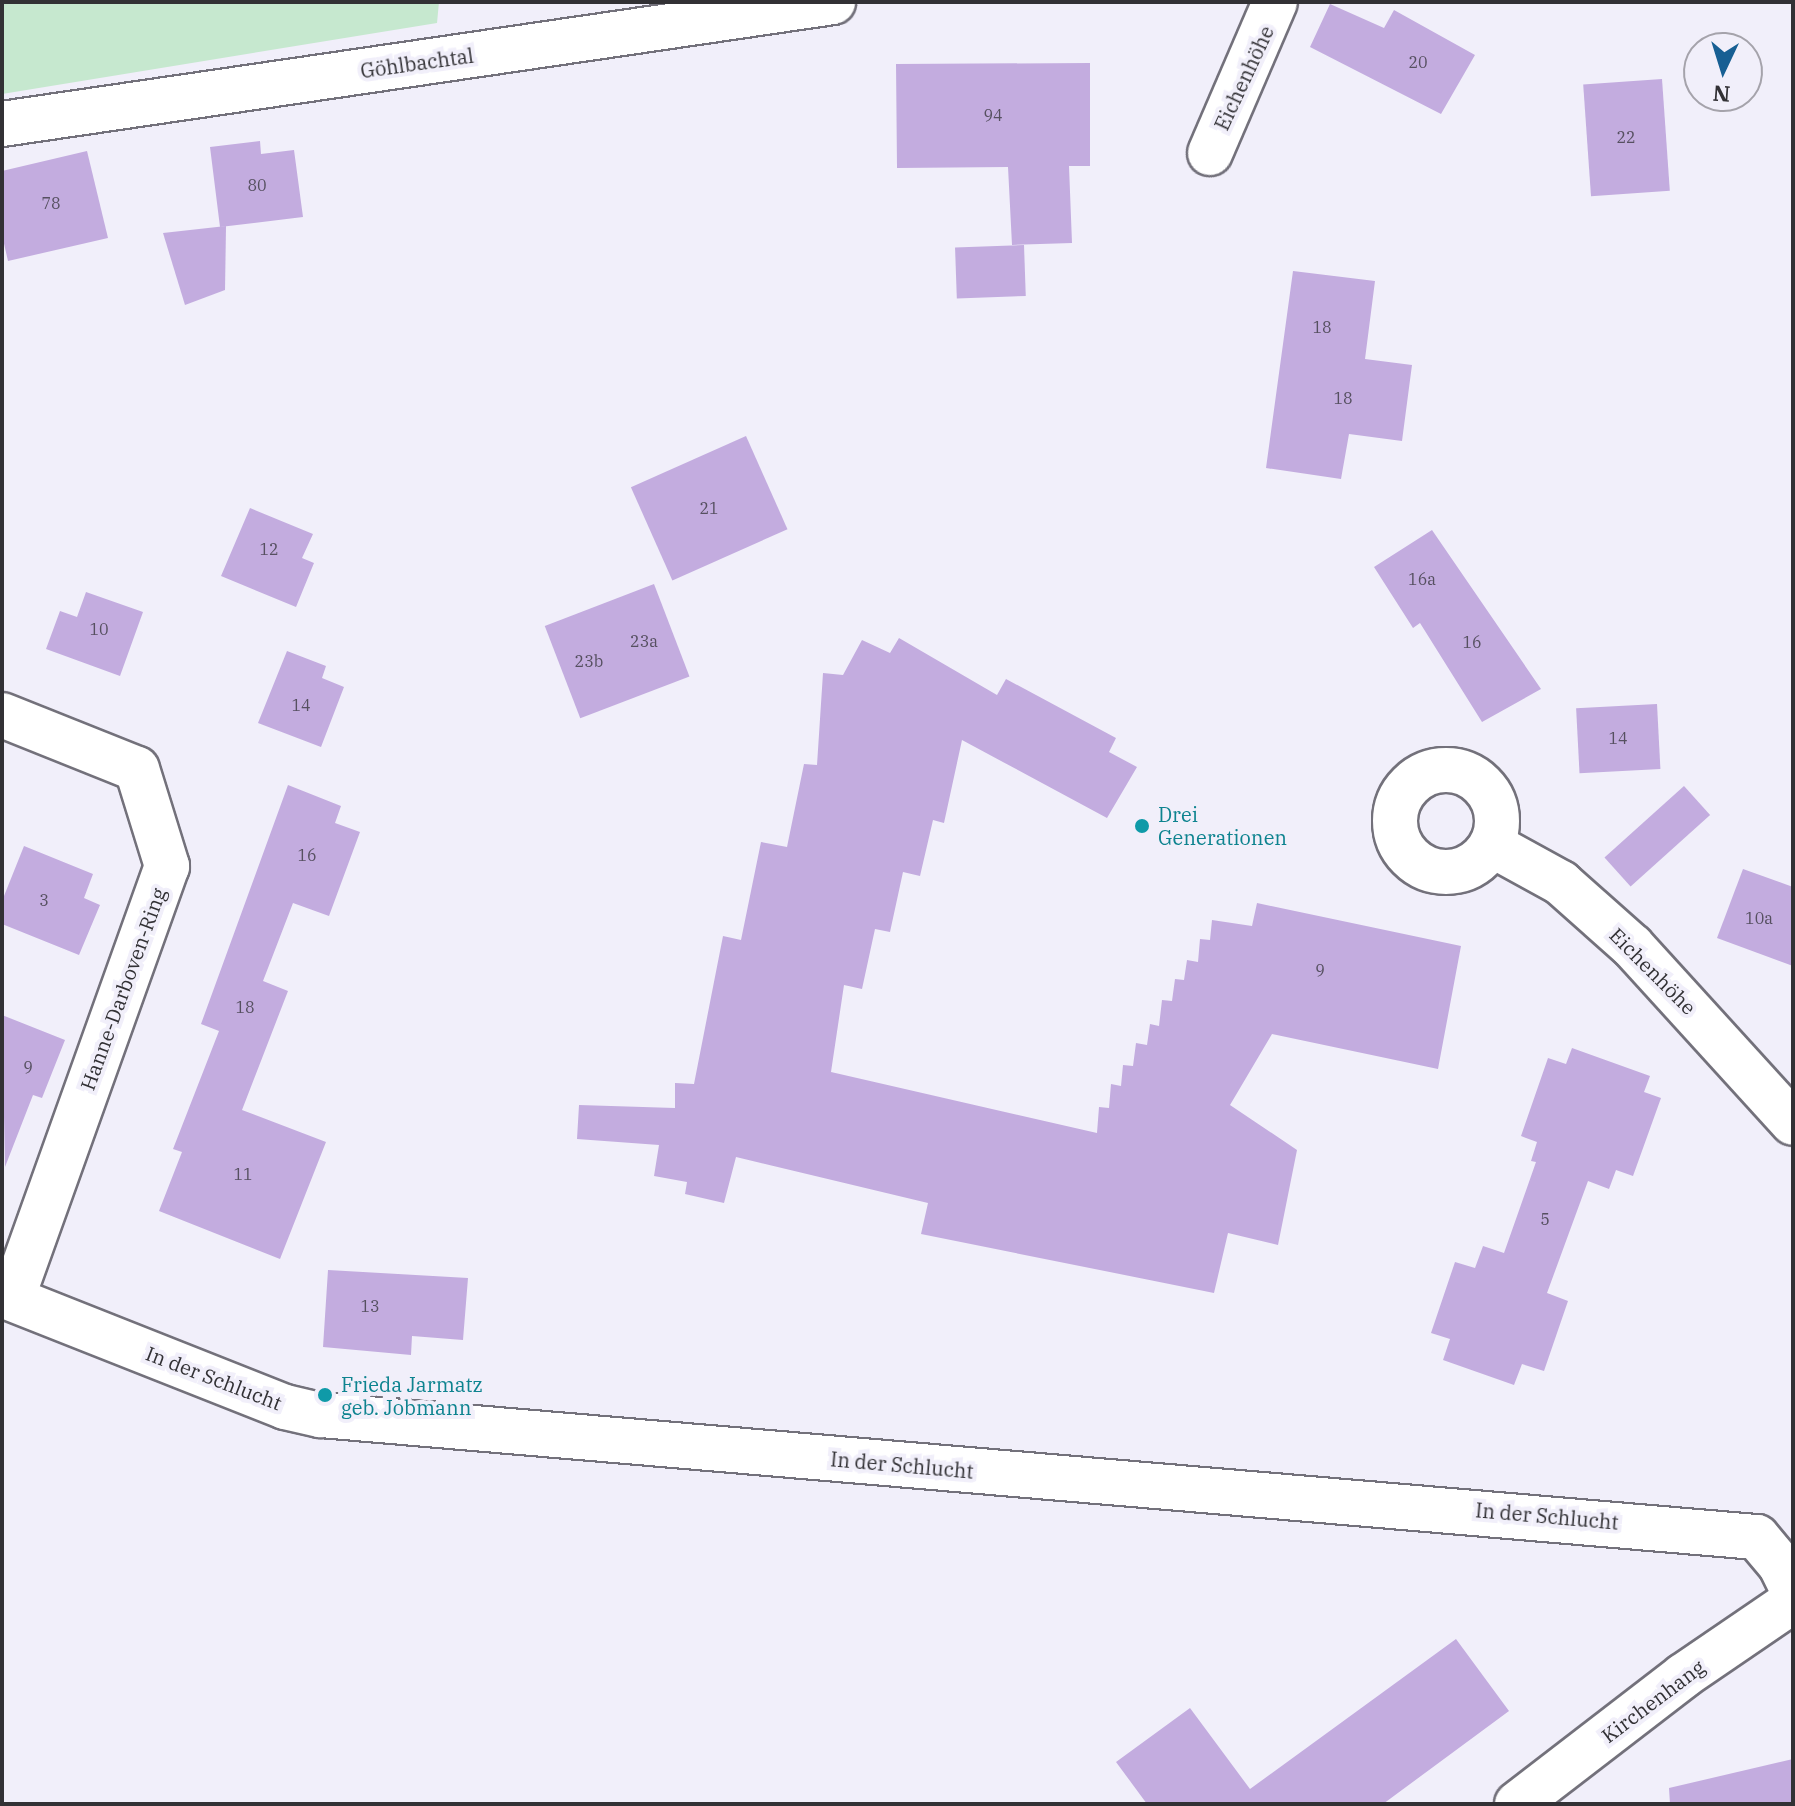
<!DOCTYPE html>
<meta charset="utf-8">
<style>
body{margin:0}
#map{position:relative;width:1795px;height:1806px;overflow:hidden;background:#f1effa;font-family:"IBM Plex Serif",serif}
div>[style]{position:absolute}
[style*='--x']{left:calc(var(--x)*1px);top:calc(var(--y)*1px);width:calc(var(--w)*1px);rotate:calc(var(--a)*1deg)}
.green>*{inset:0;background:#c6e8cf}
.building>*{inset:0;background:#c3acdf;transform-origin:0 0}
.roads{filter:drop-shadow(2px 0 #73717b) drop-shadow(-2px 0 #73717b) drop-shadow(0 2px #73717b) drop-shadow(0 -2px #73717b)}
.street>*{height:44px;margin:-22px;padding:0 22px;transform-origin:22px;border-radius:22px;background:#fff}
.street>.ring{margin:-22px;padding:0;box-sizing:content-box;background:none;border:44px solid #fff;border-radius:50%}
.dots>*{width:22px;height:22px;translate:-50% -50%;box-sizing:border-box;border:4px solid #f1effa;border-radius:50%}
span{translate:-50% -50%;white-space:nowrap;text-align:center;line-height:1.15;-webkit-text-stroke:8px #f1effa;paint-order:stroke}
.number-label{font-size:16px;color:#565060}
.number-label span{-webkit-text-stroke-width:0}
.street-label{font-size:20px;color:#323135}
.culture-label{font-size:20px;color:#0d838f}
.left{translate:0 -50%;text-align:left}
.frame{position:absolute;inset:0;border:4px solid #323135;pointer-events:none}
.north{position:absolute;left:1683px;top:32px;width:80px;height:80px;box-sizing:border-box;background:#f1effa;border:2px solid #a5a3ab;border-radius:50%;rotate:184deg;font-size:22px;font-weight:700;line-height:32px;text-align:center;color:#323135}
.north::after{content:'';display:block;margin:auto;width:28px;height:36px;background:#175f93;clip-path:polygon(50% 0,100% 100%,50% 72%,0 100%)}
</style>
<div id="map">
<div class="green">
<i style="clip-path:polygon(2px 2px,439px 2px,437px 23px,2px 94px)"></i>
</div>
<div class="building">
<i style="clip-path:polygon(1330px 4px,1384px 28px,1394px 10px,1475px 55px,1441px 114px,1310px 47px)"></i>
<i style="clip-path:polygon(1090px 63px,1090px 166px,1069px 166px,1072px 243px,1012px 245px,1008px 167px,897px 168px,896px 64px)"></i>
<i style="left:1662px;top:79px;width:112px;height:79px;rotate:86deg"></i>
<i style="clip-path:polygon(260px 141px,261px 154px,294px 150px,303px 217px,220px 227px,210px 147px)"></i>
<i style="clip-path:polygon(87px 151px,108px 238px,8px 261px,2px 235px,2px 171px)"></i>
<i style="clip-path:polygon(226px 226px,225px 290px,185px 305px,163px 233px)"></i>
<i style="left:1024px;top:245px;width:51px;height:69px;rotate:88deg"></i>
<i style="clip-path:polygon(1293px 271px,1375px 281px,1365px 359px,1412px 365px,1402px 441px,1349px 434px,1341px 479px,1266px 468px)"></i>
<i style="left:746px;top:436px;width:102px;height:126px;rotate:66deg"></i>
<i style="clip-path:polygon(250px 508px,313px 534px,302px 558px,314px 563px,296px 607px,221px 576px)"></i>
<i style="clip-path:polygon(1432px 530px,1541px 689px,1482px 722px,1420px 623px,1413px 628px,1374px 567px)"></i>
<i style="left:654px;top:584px;width:99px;height:117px;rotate:69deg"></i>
<i style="clip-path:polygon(86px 592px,143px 612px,120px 676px,46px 649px,60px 611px,77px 617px)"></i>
<i style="clip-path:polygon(899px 638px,997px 695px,1006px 679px,1116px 738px,1109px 752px,1137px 767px,1107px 818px,962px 740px,944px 823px,933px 820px,920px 876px,903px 872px,890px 932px,875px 929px,862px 989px,844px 985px,831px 1072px,1097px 1133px,1099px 1107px,1109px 1108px,1111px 1084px,1121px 1086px,1123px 1065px,1133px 1066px,1136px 1043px,1147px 1045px,1150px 1024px,1159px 1026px,1162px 1000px,1172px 1001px,1175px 979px,1184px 980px,1187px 960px,1198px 962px,1200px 939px,1210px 940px,1212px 920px,1252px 926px,1257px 903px,1461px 946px,1438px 1069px,1272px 1034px,1230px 1105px,1297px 1150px,1278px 1245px,1228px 1233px,1214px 1293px,921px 1234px,928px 1203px,736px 1157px,724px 1203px,685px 1194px,687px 1182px,654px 1176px,659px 1145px,577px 1139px,579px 1105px,675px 1108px,675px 1083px,694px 1084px,723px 936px,741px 940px,761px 842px,787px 847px,804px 764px,817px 765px,823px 673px,843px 675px,862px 640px,890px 653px)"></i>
<i style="clip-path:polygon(287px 651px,326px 666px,322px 678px,344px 687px,321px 747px,258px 723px)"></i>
<i style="left:1657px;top:704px;width:65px;height:81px;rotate:87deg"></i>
<i style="clip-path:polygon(288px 785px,341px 806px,335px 823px,360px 832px,329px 916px,293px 903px,263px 981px,288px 991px,242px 1110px,326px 1142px,280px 1259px,159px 1211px,182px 1152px,173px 1149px,219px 1031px,201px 1024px)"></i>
<i style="left:1684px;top:786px;width:39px;height:107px;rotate:48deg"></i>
<i style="clip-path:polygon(24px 846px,93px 874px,84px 898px,100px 905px,79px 955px,2px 924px,2px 901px)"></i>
<i style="clip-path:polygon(1743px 869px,1793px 887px,1793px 966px,1717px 938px)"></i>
<i style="clip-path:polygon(2px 1015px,65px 1040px,42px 1098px,33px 1095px,5px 1167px)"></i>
<i style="clip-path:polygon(1572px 1048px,1650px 1076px,1644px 1092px,1661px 1098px,1633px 1176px,1616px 1170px,1609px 1189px,1588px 1181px,1547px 1293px,1568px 1301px,1544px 1371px,1522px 1364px,1514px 1385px,1443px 1360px,1450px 1339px,1431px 1333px,1455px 1262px,1475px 1268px,1483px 1246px,1504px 1253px,1536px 1162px,1531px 1161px,1537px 1142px,1521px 1136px,1548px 1058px,1566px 1064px)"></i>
<i style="clip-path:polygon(328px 1270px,468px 1278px,463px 1340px,412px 1336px,411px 1355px,323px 1347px)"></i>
<i style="clip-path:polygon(1456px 1639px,1509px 1711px,1383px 1804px,1147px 1804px,1116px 1762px,1190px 1708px,1250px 1789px)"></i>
<i style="clip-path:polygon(1793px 1759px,1793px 1804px,1670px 1804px,1669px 1788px)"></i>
</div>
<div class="roads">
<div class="street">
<i style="--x:2;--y:124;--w:840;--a:-8.35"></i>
<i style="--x:1210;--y:153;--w:164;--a:-66.7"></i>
<i style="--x:2;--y:715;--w:145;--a:21.8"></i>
<i style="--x:137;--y:769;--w:102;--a:72.8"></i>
<i style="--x:167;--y:866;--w:459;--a:109.7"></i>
<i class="ring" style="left:1395px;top:770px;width:58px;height:58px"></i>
<i style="--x:1492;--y:845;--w:79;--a:28.8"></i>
<i style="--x:1561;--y:883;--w:95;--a:41.6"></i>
<i style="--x:1632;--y:946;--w:239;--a:47.7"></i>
<i style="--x:2;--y:1295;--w:304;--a:21.6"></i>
<i style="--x:285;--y:1407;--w:37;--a:13"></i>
<i style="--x:321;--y:1415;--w:1441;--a:4.86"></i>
<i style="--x:1757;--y:1537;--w:35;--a:50"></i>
<i style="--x:1780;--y:1564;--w:30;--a:64"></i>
<i style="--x:1517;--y:1804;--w:210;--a:-37.6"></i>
<i style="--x:1683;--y:1676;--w:133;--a:-34.3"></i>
</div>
</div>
<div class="dots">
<i style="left:1142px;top:826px;background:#0f9aa8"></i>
<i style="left:325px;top:1395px;background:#0f9aa8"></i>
</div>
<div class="number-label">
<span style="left:1418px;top:62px">20</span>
<span style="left:993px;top:115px">94</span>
<span style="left:1626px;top:137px">22</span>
<span style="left:257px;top:185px">80</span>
<span style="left:51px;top:203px">78</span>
<span style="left:1322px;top:327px">18</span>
<span style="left:1343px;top:398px">18</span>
<span style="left:709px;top:508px">21</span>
<span style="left:269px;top:549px">12</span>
<span style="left:1422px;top:579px">16a</span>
<span style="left:99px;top:629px">10</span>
<span style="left:644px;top:641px">23a</span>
<span style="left:1472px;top:642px">16</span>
<span style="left:589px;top:661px">23b</span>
<span style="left:301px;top:705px">14</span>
<span style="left:1618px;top:738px">14</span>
<span style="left:307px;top:855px">16</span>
<span style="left:44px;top:900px">3</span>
<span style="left:1759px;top:918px">10a</span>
<span style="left:1320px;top:970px">9</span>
<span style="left:245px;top:1007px">18</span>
<span style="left:28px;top:1067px">9</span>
<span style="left:243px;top:1174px">11</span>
<span style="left:1545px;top:1219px">5</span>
<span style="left:370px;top:1306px">13</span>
</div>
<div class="street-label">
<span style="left:417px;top:63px;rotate:-8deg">Göhlbachtal</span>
<span style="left:1244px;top:78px;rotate:-65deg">Eichenhöhe</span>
<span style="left:1653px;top:971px;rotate:45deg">Eichenhöhe</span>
<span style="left:123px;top:989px;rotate:-70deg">Hanne-Darboven-Ring</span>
<span style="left:214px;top:1378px;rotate:21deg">In der Schlucht</span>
<span style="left:902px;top:1465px;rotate:5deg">In der Schlucht</span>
<span style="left:1547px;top:1516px;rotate:5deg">In der Schlucht</span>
<span style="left:1653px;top:1701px;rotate:-37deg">Kirchenhang</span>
</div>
<div class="culture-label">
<span class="left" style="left:1158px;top:826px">Drei<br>Generationen</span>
<span class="left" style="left:341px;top:1396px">Frieda Jarmatz<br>geb. Jobmann</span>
</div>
<div class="frame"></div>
<div class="north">N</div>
</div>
